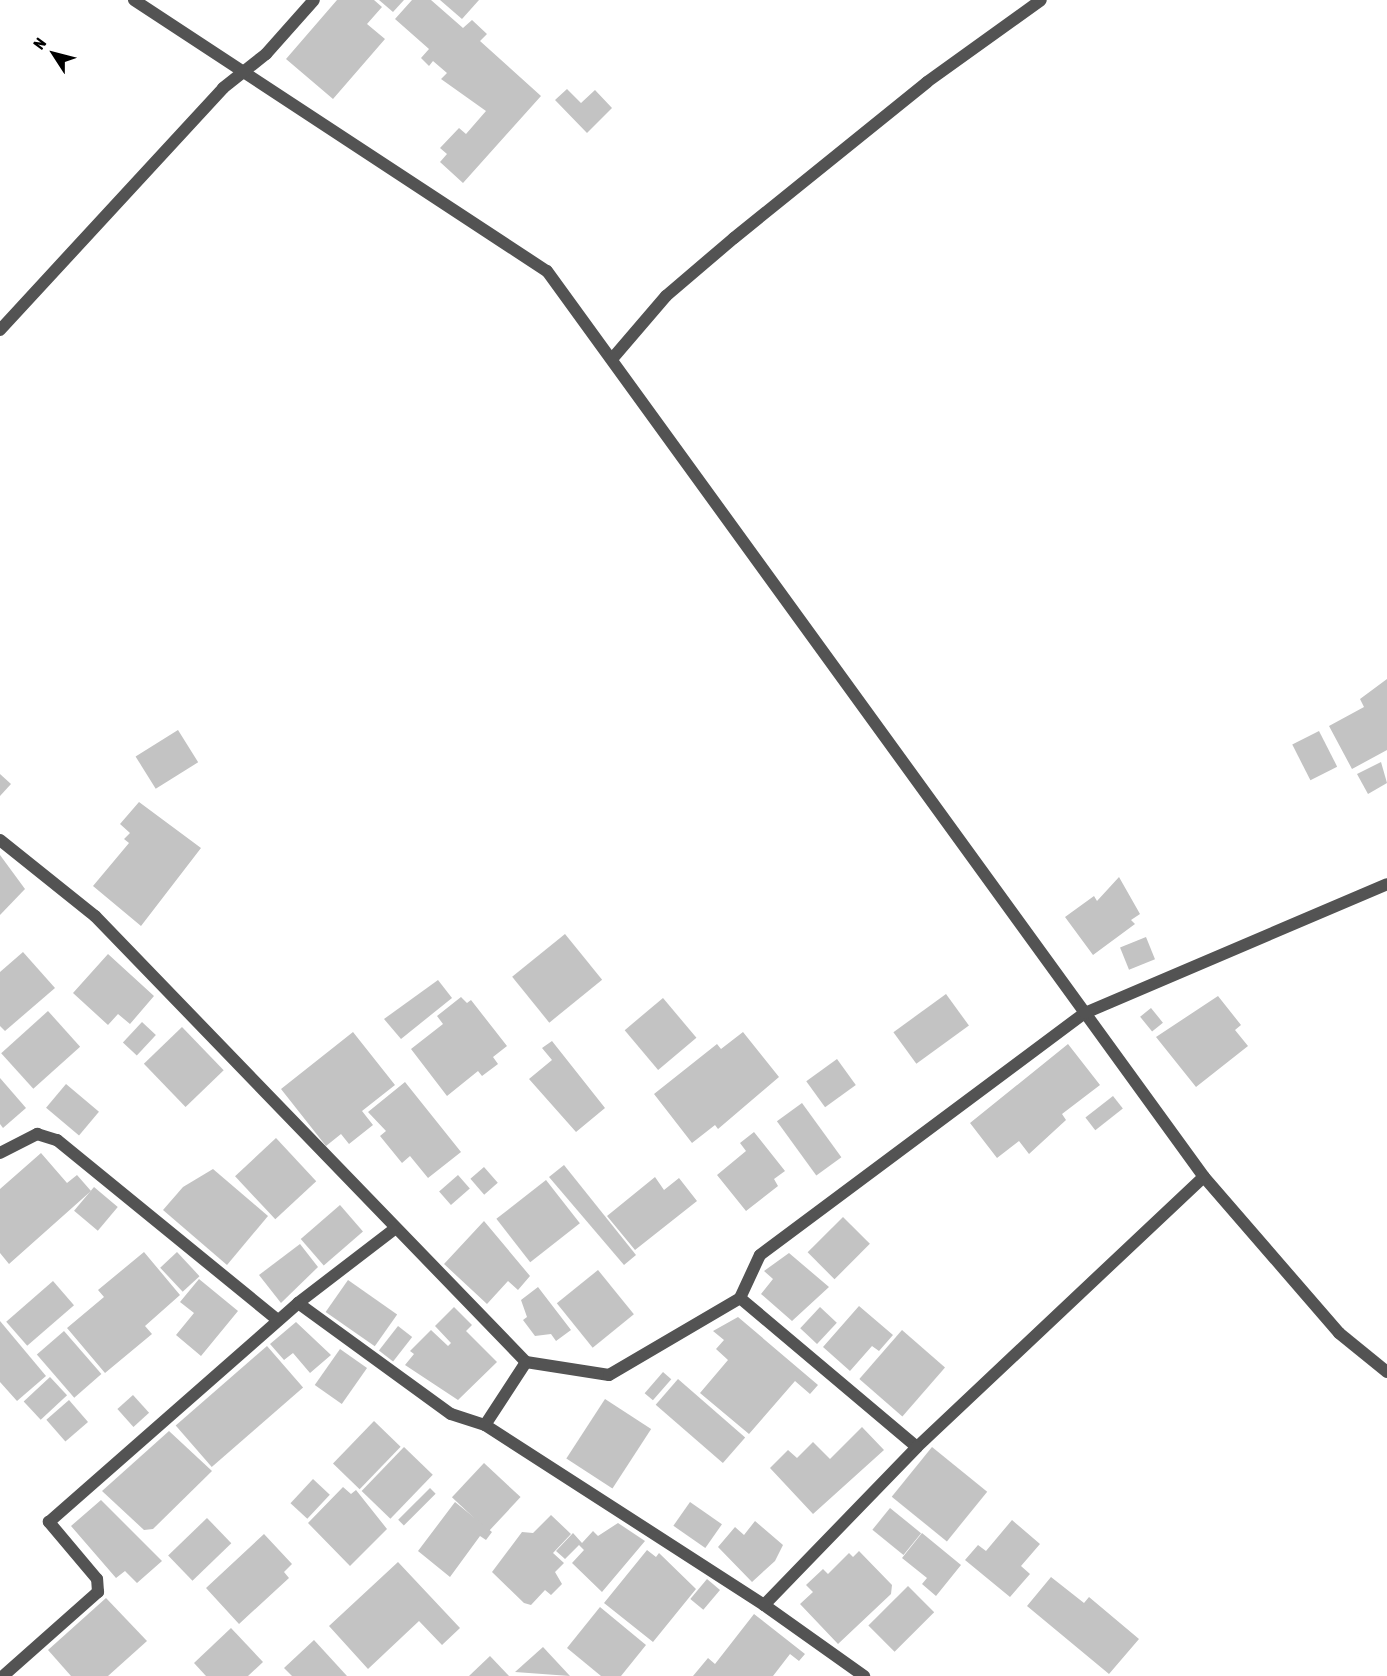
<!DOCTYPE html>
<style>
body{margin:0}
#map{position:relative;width:1387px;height:1676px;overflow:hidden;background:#fff;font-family:"Asap Condensed",sans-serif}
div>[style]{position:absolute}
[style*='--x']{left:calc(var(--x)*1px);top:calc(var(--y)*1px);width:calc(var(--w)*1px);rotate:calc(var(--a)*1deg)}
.building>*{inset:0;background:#c3c3c3;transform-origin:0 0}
.service>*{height:12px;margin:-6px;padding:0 6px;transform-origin:6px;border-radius:6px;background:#535353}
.minor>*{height:12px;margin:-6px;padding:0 6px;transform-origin:6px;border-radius:6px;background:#535353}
span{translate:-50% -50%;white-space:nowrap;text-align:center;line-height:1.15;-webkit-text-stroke:4.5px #fff;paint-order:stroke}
.north{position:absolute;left:24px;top:24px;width:60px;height:60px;-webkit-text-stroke:4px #fff;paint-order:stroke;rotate:306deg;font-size:16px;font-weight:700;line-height:24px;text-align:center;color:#000}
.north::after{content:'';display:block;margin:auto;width:21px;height:27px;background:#000;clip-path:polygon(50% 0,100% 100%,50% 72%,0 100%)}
</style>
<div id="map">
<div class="building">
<i style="clip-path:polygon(337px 0,374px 0,382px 7px,367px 24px,385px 39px,333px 99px,286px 59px)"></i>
<i style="clip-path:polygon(379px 0,404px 0,393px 12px)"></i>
<i style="clip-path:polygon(412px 0,431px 0,463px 28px,472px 20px,487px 34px,480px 41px,541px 96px,463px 183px,440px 162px,447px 154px,440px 148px,459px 128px,466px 134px,486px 111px,441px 79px,447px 73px,433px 61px,429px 66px,421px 58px,429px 49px,395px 19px)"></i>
<i style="clip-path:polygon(440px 0,479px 0,462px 19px)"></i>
<i style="clip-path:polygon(567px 89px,581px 103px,595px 90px,612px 108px,587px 133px,555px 100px)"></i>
<i style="clip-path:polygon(1387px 679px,1387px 750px,1352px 769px,1329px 726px,1364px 707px,1360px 699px)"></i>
<i style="left:178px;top:730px;width:38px;height:50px;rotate:58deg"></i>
<i style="left:1319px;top:731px;width:40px;height:30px;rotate:63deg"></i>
<i style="clip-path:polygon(1381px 762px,1387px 783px,1368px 794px,1357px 774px)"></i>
<i style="clip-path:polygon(0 774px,11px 784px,0 796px)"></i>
<i style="clip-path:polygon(139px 802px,201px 848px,141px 926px,93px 886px,129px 843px,124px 839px,130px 833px,120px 824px)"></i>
<i style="clip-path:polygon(0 855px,25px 889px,0 915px)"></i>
<i style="clip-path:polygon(1119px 877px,1140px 914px,1131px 920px,1135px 924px,1093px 955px,1065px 917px,1094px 896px,1097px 901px)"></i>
<i style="left:565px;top:934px;width:59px;height:68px;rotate:51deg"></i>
<i style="left:1146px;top:937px;width:24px;height:28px;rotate:68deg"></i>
<i style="clip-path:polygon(23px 952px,55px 988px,5px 1031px,0 1026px,0 972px)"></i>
<i style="clip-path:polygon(108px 954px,154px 996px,130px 1024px,118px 1014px,108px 1025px,73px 993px)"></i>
<i style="clip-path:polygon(438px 980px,452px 998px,401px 1039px,384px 1019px)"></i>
<i style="left:946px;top:994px;width:39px;height:65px;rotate:54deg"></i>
<i style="clip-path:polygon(1218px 996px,1241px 1025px,1235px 1030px,1248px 1046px,1196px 1087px,1156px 1037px)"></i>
<i style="clip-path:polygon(461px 997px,467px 1003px,471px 1000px,507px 1046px,493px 1057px,498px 1064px,482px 1076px,478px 1071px,447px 1096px,411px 1049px,443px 1024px,437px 1016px)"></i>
<i style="left:663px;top:998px;width:52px;height:50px;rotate:50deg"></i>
<i style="left:1151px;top:1008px;width:19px;height:14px;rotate:51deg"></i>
<i style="left:48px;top:1011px;width:48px;height:63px;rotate:48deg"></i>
<i style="left:142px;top:1022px;width:19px;height:28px;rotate:43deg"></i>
<i style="left:182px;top:1027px;width:60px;height:53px;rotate:46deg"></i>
<i style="clip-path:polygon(353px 1032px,395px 1085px,362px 1111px,373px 1125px,349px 1144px,341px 1134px,326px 1146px,281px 1089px)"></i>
<i style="clip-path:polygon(743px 1032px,779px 1077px,718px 1129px,715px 1125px,692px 1143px,654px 1094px,717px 1044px,721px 1049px)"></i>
<i style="clip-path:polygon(552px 1041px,605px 1108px,576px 1132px,529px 1079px,552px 1060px,542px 1048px)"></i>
<i style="clip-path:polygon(1068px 1044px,1100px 1085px,1062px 1114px,1066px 1120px,1029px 1154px,1019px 1141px,997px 1158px,970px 1123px)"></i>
<i style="left:837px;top:1059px;width:32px;height:38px;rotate:54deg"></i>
<i style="clip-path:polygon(0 1078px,26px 1108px,3px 1128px,0 1124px)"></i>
<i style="clip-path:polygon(405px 1082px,461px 1152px,428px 1178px,410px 1156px,402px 1163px,380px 1136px,386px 1131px,368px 1112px)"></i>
<i style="left:66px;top:1084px;width:43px;height:31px;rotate:40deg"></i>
<i style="left:1113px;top:1096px;width:16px;height:35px;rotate:52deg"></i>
<i style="left:802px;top:1103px;width:67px;height:31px;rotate:54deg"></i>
<i style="clip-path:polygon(754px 1132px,785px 1171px,774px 1179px,778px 1186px,746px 1211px,717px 1175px,746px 1151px,740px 1143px)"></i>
<i style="left:276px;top:1138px;width:59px;height:56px;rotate:47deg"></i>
<i style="clip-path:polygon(41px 1153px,67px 1183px,77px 1175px,91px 1191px,9px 1264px,0 1253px,0 1189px)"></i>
<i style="clip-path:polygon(564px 1165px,636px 1255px,624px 1265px,549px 1177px)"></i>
<i style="left:484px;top:1167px;width:21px;height:18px;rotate:49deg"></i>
<i style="clip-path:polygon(213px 1169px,268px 1216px,227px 1265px,163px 1210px,183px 1187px)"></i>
<i style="left:458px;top:1175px;width:18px;height:25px;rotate:49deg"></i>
<i style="clip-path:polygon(655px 1177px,664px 1190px,679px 1178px,697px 1201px,635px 1250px,607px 1216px)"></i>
<i style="left:546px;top:1180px;width:55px;height:63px;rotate:52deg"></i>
<i style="left:94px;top:1187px;width:31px;height:31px;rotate:40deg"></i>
<i style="left:340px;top:1205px;width:35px;height:52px;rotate:49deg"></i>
<i style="left:843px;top:1217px;width:38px;height:50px;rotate:45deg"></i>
<i style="clip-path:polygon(484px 1221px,530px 1276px,518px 1290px,508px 1281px,487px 1304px,444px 1264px)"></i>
<i style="clip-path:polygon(300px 1244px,318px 1267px,281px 1303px,259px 1275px)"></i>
<i style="clip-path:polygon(144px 1252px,180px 1295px,145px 1326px,152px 1334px,105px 1373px,67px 1328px,104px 1297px,98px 1290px)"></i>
<i style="left:177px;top:1252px;width:33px;height:23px;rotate:47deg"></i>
<i style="clip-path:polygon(789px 1253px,829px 1287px,792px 1321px,761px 1294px,773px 1279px,764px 1271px)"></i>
<i style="left:598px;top:1270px;width:57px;height:53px;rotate:51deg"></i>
<i style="clip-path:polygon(199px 1279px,238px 1311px,201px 1356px,176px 1335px,194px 1313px,180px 1302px)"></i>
<i style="left:348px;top:1280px;width:60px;height:39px;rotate:35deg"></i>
<i style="left:53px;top:1281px;width:32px;height:62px;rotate:49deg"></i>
<i style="clip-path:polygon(538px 1287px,571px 1330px,556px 1341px,551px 1334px,535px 1336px,523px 1320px,527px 1317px,521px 1300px)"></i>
<i style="clip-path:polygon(859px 1306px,893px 1335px,879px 1351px,872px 1346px,850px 1371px,823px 1347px)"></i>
<i style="clip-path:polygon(454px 1307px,472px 1325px,466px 1331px,497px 1362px,458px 1400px,405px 1365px,414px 1354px,410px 1351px,431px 1330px,448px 1346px,451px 1343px,435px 1326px)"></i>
<i style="left:820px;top:1307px;width:23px;height:29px;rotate:43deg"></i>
<i style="clip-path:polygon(738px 1317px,818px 1385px,810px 1394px,795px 1381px,749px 1434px,700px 1393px,728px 1360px,716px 1349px,724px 1340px,713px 1331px)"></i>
<i style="clip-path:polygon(0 1321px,46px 1376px,17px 1401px,0 1382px)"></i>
<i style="clip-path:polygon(296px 1322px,331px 1355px,310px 1373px,293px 1353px,284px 1360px,270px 1344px)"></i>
<i style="left:398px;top:1326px;width:18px;height:31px;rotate:38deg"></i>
<i style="left:902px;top:1330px;width:57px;height:65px;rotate:41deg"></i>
<i style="left:64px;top:1331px;width:57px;height:36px;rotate:49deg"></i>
<i style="left:267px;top:1346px;width:55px;height:121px;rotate:49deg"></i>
<i style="left:340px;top:1349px;width:33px;height:44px;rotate:35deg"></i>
<i style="left:663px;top:1372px;width:11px;height:28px;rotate:41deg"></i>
<i style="left:50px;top:1377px;width:25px;height:36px;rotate:47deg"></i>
<i style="left:678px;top:1379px;width:89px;height:34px;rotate:41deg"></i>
<i style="left:133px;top:1395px;width:24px;height:21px;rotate:48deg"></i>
<i style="left:605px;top:1399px;width:55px;height:71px;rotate:33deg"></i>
<i style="left:69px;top:1400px;width:29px;height:30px;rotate:49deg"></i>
<i style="left:374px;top:1421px;width:37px;height:59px;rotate:44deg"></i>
<i style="clip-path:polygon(862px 1427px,884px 1450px,813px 1514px,770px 1468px,788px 1450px,797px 1458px,813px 1442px,830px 1459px)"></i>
<i style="clip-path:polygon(169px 1431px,212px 1471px,153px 1529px,144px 1530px,102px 1491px)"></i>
<i style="left:404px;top:1447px;width:40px;height:61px;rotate:44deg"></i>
<i style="left:932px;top:1447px;width:71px;height:64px;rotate:39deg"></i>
<i style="left:484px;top:1463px;width:50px;height:47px;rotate:43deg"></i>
<i style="left:313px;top:1479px;width:23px;height:33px;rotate:43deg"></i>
<i style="clip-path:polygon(343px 1487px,351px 1494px,356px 1490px,387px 1529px,350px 1566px,308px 1523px)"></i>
<i style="left:430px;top:1488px;width:8px;height:45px;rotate:45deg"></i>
<i style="clip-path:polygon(101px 1500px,162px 1561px,137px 1583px,125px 1571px,116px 1578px,71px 1526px)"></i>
<i style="clip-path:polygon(455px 1502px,492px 1532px,486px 1540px,480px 1536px,450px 1577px,418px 1551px)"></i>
<i style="left:690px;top:1502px;width:39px;height:29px;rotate:35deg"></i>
<i style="left:890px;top:1508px;width:40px;height:28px;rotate:39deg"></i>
<i style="clip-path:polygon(551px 1515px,571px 1534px,553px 1553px,564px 1563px,555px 1572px,562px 1584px,551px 1595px,545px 1590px,531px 1605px,524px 1603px,492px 1572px,522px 1532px,533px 1533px)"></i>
<i style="left:207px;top:1518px;width:35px;height:54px;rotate:46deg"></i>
<i style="clip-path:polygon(1012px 1520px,1040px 1544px,1021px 1566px,1030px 1574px,1010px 1597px,965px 1560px,978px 1545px,986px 1551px)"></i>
<i style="clip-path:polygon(755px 1521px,783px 1545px,775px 1561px,752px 1582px,718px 1547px,735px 1527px,744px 1535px)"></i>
<i style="clip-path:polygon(618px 1523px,645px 1541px,602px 1592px,572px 1563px,584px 1550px,579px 1545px,565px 1559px,556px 1551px,573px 1533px,582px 1543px,593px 1531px,598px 1536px)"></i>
<i style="clip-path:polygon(922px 1533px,961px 1565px,936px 1596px,922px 1584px,927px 1578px,902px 1558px)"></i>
<i style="clip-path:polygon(264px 1534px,292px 1564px,284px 1572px,289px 1578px,239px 1624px,206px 1588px)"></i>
<i style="clip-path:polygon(647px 1550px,656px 1557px,659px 1553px,696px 1589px,653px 1642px,604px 1603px)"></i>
<i style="clip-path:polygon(859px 1551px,892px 1585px,891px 1594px,838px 1644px,800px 1604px,813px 1592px,806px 1585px,823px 1569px,828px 1574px,849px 1553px,853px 1557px)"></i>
<i style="clip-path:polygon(398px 1562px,460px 1628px,442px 1645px,419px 1621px,368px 1669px,329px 1626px)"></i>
<i style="clip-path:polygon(1051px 1577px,1084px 1603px,1089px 1597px,1139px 1639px,1109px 1674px,1027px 1606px)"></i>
<i style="left:707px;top:1579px;width:17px;height:26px;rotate:40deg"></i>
<i style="left:908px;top:1586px;width:37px;height:56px;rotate:45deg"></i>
<i style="clip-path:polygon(106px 1598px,147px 1641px,108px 1676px,71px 1676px,48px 1650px)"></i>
<i style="clip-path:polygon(600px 1607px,646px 1645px,621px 1676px,601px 1676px,567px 1648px)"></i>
<i style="clip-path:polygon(754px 1614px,805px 1654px,799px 1661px,790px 1654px,773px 1676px,693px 1676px,708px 1658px,715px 1664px)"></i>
<i style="clip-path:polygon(231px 1628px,263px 1662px,248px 1676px,206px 1676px,194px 1663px)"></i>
<i style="clip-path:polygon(314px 1640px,347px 1676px,292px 1676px,284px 1668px)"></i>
<i style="clip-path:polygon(543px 1647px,570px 1676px,515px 1672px)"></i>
<i style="clip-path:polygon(490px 1656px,509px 1676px,469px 1676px)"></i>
</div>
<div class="service">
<i style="--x:0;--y:1153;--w:42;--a:-27.2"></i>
<i style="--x:37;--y:1134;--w:21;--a:17"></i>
<i style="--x:57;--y:1140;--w:285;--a:39.2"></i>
</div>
<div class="minor">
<i style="--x:134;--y:0;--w:494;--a:33.3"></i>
<i style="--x:547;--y:271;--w:1119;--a:54.05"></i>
<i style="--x:1204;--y:1177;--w:206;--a:49.1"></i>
<i style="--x:1339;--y:1333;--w:62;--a:39.1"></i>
<i style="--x:0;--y:330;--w:329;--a:-47.3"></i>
<i style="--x:223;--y:88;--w:55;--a:-38.3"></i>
<i style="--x:266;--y:54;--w:72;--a:-48.4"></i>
<i style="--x:612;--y:359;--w:83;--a:-49.4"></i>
<i style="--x:666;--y:296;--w:89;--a:-40.5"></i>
<i style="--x:734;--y:238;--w:248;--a:-38.9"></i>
<i style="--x:927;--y:82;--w:140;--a:-35.7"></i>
<i style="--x:0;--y:840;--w:122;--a:38.7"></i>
<i style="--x:95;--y:916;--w:620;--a:45.98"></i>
<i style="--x:526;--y:1362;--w:84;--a:8.9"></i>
<i style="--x:609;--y:1375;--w:152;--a:-30.4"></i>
<i style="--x:740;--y:1298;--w:47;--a:-65.1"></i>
<i style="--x:760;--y:1255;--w:405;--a:-36.7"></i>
<i style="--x:1085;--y:1013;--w:328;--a:-23.1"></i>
<i style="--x:740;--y:1298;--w:231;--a:40.1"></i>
<i style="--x:917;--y:1447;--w:394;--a:-43.3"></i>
<i style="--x:298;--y:1303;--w:189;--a:36"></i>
<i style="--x:451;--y:1414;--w:36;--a:18"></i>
<i style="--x:485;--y:1425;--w:332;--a:32.8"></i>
<i style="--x:764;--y:1605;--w:123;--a:35.4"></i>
<i style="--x:485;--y:1425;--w:75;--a:-56.9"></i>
<i style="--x:764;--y:1605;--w:220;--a:-45.9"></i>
<i style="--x:3;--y:1676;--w:127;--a:-41.5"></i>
<i style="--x:98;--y:1592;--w:13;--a:-94"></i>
<i style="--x:97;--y:1579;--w:75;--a:-130.1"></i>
<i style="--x:49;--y:1522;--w:332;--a:-41.3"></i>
<i style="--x:298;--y:1303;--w:120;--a:-37.5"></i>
</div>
<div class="north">N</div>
</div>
